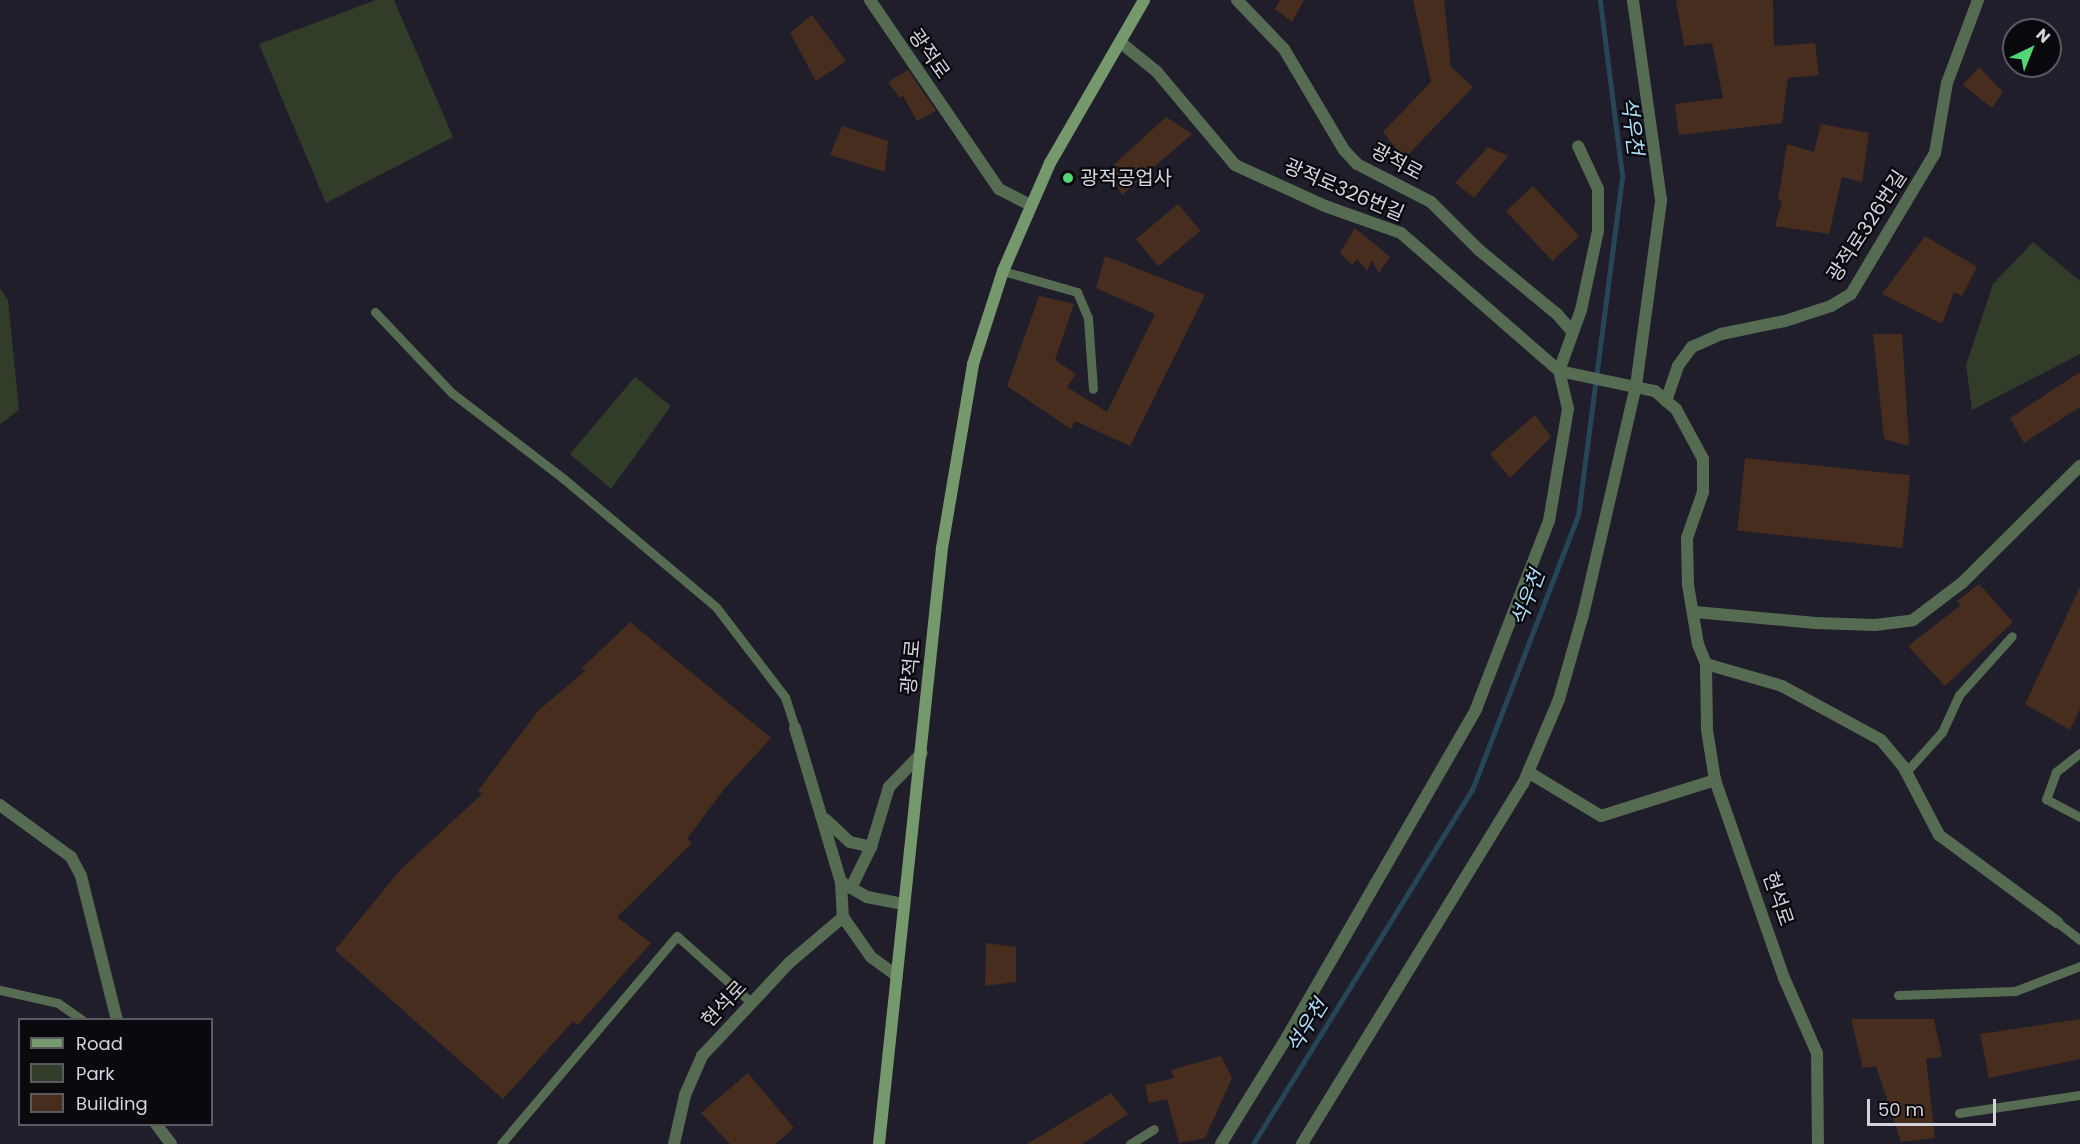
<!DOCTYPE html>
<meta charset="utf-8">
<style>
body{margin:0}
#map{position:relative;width:2080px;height:1144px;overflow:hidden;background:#201e2a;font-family:Poppins,"Noto Sans KR",sans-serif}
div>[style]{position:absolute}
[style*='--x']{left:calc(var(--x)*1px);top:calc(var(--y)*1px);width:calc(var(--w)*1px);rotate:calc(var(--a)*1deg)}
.green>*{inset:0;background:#313c29}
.stream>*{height:5px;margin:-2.5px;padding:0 2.5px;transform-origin:2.5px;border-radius:2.5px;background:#264657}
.building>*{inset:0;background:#472d1d;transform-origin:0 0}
.service>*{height:9px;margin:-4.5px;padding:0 4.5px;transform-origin:4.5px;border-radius:4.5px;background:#566c52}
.minor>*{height:12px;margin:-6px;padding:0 6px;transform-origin:6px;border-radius:6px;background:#566c52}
.secondary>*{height:12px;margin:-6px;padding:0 6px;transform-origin:6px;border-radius:6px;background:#75986d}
.dots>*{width:16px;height:16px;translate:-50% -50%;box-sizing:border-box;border:3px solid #0a090e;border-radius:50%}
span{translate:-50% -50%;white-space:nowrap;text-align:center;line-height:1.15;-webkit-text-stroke:4.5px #0a090e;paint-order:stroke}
.street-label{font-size:20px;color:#d4d3dc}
.poi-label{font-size:20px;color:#d4d3dc}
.left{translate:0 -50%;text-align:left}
.water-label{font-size:21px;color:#acdcf7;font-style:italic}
.legend{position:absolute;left:18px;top:1018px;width:195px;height:108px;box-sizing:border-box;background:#0a090e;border:2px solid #5b5a60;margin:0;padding:8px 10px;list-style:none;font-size:18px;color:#d4d3dc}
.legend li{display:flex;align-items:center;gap:12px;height:30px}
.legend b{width:30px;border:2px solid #5b5a60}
.north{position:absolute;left:2002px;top:18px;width:60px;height:60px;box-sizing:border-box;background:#0a090e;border:2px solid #5b5a60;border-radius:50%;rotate:43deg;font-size:16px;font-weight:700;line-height:24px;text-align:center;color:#d4d3dc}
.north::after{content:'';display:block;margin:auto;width:21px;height:27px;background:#52d673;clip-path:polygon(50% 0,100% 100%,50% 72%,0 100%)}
.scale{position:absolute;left:1867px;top:1099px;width:129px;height:27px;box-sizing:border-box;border:3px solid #d4d3dc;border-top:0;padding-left:8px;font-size:18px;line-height:21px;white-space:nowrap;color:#d4d3dc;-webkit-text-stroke:4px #0a090e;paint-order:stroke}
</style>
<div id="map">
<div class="green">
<i style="clip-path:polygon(376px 0,394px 0,453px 137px,326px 203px,259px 44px)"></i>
<i style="clip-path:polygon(2033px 242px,2080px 281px,2080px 354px,1972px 410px,1966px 365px,1993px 284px)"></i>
<i style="clip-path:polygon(0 288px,8px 300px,19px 410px,0 424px)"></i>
<i style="clip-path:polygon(635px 377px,671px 406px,611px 489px,570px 454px)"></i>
</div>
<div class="stream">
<i style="--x:1253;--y:1144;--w:416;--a:-58.3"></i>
<i style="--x:1472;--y:790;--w:294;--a:-68.9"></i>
<i style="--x:1578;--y:516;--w:344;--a:-82.6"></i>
<i style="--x:1622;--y:175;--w:176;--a:-97.2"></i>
</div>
<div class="building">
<i style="clip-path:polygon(1280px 0,1304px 0,1292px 22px,1275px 9px)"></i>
<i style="clip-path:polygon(1413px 0,1444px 0,1451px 67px,1473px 87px,1404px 159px,1383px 132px,1431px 82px)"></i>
<i style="clip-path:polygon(1676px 0,1773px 0,1774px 46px,1815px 43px,1819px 75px,1788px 78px,1782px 123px,1679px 135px,1675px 104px,1723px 98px,1712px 43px,1684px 46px)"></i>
<i style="clip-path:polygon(812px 15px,846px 61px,816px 81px,790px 33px)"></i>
<i style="clip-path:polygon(1979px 67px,2003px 92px,1992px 108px,1963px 85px)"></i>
<i style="clip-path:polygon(908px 70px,936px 111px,917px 121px,903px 96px,900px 98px,888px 82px)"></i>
<i style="clip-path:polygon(1166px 117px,1192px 134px,1122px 195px,1108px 170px)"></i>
<i style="clip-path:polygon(1821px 124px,1869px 133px,1862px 182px,1842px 177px,1829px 234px,1775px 226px,1782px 201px,1778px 200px,1787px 144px,1814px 152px)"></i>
<i style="clip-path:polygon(842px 126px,888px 141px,885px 172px,830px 155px)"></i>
<i style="clip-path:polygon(1488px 147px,1508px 156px,1474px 198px,1455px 183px)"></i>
<i style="left:1533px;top:186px;width:68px;height:37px;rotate:47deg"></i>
<i style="left:1178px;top:204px;width:35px;height:55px;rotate:50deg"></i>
<i style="clip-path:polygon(1355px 228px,1390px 257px,1379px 273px,1372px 260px,1367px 271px,1357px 259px,1352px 265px,1340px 253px)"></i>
<i style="clip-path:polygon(1925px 236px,1977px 267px,1962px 296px,1954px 292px,1942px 324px,1882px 294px)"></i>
<i style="clip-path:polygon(1105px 256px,1205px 295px,1130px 446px,1075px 421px,1071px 429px,1007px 386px,1039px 296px,1074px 304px,1055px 360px,1076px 374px,1067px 387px,1107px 412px,1155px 314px,1096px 288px)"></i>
<i style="clip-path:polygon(1873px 334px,1902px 334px,1909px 446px,1884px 439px)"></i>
<i style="clip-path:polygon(2080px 372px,2080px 407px,2024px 443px,2010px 418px)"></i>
<i style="clip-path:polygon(1535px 415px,1551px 437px,1510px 478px,1490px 454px)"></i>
<i style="left:1745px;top:458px;width:166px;height:73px;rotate:6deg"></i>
<i style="clip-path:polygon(1979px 584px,2013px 622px,1945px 686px,1908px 646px,1961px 605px,1957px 601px)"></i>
<i style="clip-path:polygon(2080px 587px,2080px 709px,2070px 730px,2025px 704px)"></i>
<i style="clip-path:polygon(630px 622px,771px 738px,725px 788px,687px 839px,692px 843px,617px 917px,651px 943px,578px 1025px,573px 1021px,503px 1099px,335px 950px,400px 870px,482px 794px,478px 791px,538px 711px,585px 671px,582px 668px)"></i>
<i style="clip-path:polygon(986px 943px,1016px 947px,1016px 982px,985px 986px)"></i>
<i style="clip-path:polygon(1851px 1019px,1934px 1019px,1942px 1057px,1926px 1059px,1935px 1138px,1901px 1142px,1876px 1066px,1863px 1068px)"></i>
<i style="clip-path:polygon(2080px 1019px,2080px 1059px,1989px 1078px,1980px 1034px)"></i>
<i style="clip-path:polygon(1221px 1056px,1232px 1078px,1205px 1138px,1179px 1143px,1167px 1099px,1149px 1103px,1145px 1085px,1174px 1078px,1171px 1070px)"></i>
<i style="clip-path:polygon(748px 1073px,794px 1128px,775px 1144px,730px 1144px,701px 1113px)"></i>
<i style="clip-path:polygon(1111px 1093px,1128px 1114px,1082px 1144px,1027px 1144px)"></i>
</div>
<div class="service">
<i style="--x:1003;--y:271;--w:77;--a:15.8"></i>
<i style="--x:1077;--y:292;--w:28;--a:67"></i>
<i style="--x:1088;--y:318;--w:71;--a:86"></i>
<i style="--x:375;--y:312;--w:112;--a:46.5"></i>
<i style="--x:452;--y:393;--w:141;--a:37.5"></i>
<i style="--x:564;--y:479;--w:199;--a:40.1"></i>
<i style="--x:716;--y:607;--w:113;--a:52.5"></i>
<i style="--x:785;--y:697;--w:33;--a:72"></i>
<i style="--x:2080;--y:753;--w:31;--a:142"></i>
<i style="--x:2056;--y:772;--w:29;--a:110"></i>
<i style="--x:2046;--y:799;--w:38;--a:28"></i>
<i style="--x:1906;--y:772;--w:54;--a:-48"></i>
<i style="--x:1942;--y:732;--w:41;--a:-65.3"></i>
<i style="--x:1959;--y:695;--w:79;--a:-48.1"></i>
<i style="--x:2057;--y:922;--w:29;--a:38"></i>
<i style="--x:0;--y:990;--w:59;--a:12.6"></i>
<i style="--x:58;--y:1003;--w:29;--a:35"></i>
<i style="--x:1898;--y:995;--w:117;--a:-2"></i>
<i style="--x:2015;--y:991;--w:70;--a:-21"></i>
<i style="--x:1959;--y:1113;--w:122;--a:-8.5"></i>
<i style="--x:501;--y:1144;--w:272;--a:-49.8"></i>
<i style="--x:677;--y:936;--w:101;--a:41.8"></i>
<i style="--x:1130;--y:1144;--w:28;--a:-32"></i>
</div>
<div class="minor">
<i style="--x:870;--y:0;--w:229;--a:55.7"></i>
<i style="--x:999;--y:189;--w:36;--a:27"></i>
<i style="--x:1237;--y:0;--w:68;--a:46.2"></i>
<i style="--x:1284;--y:49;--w:117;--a:59.3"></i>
<i style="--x:1344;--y:150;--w:19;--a:47"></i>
<i style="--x:1357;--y:164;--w:83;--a:27.2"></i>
<i style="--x:1431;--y:202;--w:68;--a:45"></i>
<i style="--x:1479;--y:250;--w:101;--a:39.4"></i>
<i style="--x:1557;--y:314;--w:21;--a:49"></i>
<i style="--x:1120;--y:42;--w:48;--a:39"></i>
<i style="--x:1157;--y:72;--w:121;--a:50"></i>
<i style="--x:1235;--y:165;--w:99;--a:24.5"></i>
<i style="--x:1325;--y:206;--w:81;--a:19.6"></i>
<i style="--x:1401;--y:233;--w:210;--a:41.1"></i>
<i style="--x:1559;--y:371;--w:98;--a:11.8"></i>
<i style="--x:1655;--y:391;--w:28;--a:41"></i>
<i style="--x:1676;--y:409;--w:57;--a:61.6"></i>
<i style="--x:1703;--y:459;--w:33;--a:90"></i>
<i style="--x:1703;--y:492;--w:49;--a:109.2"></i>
<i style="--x:1687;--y:538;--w:47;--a:88.8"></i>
<i style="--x:1688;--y:585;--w:60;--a:80.4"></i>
<i style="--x:1698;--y:644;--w:22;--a:68"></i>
<i style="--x:1706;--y:664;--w:79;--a:16.1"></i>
<i style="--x:1782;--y:686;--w:113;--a:28.6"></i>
<i style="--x:1881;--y:740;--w:34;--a:50"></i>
<i style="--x:1903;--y:766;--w:78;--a:62.4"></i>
<i style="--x:1939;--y:835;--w:147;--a:36.4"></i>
<i style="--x:1666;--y:401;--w:37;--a:-71"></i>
<i style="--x:1678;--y:366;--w:24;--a:-54"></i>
<i style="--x:1692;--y:347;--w:32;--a:-24"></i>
<i style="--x:1721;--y:334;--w:65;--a:-11.5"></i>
<i style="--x:1785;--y:321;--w:48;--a:-18.1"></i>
<i style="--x:1831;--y:306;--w:23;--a:-31"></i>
<i style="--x:1851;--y:294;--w:164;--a:-59.2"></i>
<i style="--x:1935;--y:153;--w:71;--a:-80.3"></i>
<i style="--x:1947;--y:83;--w:89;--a:-69.5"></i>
<i style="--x:1695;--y:612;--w:121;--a:5.2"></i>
<i style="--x:1816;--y:623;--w:59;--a:1.9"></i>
<i style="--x:1875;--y:625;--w:38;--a:-7"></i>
<i style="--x:1913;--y:620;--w:63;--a:-37.2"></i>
<i style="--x:1963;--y:582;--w:165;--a:-44.8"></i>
<i style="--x:1706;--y:664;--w:66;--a:89.1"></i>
<i style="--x:1707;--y:730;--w:51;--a:80.9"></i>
<i style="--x:1715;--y:780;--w:210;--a:70.8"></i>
<i style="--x:1784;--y:978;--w:82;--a:66.3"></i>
<i style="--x:1817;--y:1053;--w:91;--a:89.4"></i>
<i style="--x:795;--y:728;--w:161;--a:73.4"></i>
<i style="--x:841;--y:882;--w:30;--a:30"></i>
<i style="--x:867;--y:897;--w:38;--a:11"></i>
<i style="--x:1528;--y:772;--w:85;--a:31.1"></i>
<i style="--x:1601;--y:816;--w:120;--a:-17.5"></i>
<i style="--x:0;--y:805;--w:88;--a:36.2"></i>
<i style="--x:71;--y:857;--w:21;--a:62"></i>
<i style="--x:81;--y:876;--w:148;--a:76"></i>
<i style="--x:825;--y:819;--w:34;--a:43"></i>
<i style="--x:850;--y:842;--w:22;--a:13"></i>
<i style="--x:841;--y:882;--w:35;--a:87"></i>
<i style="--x:843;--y:917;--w:49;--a:55"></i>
<i style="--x:871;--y:957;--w:32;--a:36"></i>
<i style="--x:851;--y:888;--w:46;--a:-64"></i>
<i style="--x:871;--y:847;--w:63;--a:-73.3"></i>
<i style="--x:889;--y:787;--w:47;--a:-45.9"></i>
<i style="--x:156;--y:1124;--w:25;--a:53"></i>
<i style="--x:674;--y:1144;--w:50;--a:-77.3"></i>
<i style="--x:685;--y:1095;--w:43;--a:-66.4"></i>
<i style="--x:702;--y:1056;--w:127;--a:-46.9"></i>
<i style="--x:789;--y:963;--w:71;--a:-40.4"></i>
<i style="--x:1221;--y:1144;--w:126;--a:-58.3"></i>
<i style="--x:1287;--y:1037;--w:379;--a:-60"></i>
<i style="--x:1476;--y:709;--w:202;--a:-68.8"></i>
<i style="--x:1549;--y:521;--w:114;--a:-80.4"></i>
<i style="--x:1568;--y:409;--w:39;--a:-103"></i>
<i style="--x:1559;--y:371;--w:65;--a:-70.2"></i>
<i style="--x:1581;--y:310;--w:81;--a:-77.9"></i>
<i style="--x:1598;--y:231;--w:42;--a:-90"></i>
<i style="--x:1598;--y:189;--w:47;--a:-114.9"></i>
<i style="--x:1302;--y:1144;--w:422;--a:-58.5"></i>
<i style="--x:1523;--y:784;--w:92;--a:-67"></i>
<i style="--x:1559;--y:699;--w:87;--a:-74.1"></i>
<i style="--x:1583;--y:615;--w:235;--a:-77"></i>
<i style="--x:1636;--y:386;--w:188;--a:-82.3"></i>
<i style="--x:1661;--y:200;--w:202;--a:-98"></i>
</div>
<div class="secondary">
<i style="--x:879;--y:1144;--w:599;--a:-83.97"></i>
<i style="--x:942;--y:548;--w:187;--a:-80.4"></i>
<i style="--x:973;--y:364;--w:98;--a:-72.1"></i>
<i style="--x:1003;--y:271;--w:118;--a:-66.5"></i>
<i style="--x:1050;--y:163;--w:188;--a:-60"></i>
</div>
<div class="dots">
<i style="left:1068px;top:178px;background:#52d673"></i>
</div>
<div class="street-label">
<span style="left:929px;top:54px;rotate:55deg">광적로</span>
<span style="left:1397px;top:162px;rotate:28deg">광적로</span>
<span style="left:1344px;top:190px;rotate:23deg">광적로326번길</span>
<span style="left:1867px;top:226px;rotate:-57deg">광적로326번길</span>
<span style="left:911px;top:667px;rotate:-85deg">광적로</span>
<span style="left:1778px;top:899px;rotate:71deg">현석로</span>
<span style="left:724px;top:1004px;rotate:-47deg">현석로</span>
</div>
<div class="poi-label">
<span class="left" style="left:1080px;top:178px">광적공업사</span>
</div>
<div class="water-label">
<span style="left:1632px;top:126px;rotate:83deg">석우천</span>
<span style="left:1528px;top:598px;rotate:-69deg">석우천</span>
<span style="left:1307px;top:1026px;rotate:-58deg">석우천</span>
</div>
<ul class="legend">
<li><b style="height:8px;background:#75986d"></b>Road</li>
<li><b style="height:16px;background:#313c29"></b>Park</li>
<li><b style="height:16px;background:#472d1d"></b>Building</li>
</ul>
<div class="north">N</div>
<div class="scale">50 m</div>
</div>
